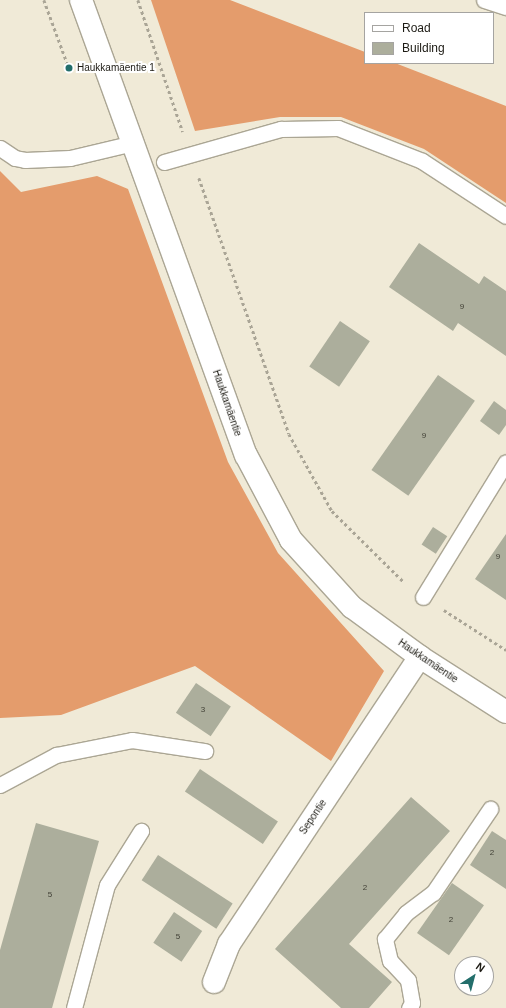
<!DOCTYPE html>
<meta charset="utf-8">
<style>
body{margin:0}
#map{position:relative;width:506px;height:1008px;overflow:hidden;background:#f0ead7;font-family:Arial,sans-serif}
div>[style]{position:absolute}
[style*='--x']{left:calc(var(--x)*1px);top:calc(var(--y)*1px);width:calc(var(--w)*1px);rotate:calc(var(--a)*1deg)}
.forest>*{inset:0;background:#e49c6c}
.building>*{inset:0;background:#acae9c;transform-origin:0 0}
.path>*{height:2.5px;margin-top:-1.25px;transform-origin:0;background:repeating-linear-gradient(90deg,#aaa596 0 3px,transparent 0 6px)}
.roads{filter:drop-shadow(1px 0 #aba694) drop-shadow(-1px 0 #aba694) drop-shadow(0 1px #aba694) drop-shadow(0 -1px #aba694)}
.service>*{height:15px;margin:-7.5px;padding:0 7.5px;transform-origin:7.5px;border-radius:7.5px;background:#fff}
.minor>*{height:22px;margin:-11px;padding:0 11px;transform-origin:11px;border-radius:11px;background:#fff}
.tertiary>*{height:22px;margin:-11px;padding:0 11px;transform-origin:11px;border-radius:11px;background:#fff}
.dots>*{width:11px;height:11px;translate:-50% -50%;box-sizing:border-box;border:2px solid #fff;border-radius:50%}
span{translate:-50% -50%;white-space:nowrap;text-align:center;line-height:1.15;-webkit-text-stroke:4px #fff;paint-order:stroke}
.number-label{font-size:8px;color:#414036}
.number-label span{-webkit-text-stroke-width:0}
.poi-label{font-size:10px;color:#1d1b14}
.left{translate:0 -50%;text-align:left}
.street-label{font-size:10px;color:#1d1b14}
.legend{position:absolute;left:364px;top:12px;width:130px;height:52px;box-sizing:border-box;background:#fff;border:1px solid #a5a4a1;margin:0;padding:5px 7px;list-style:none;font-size:12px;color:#1d1b14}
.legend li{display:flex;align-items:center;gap:8px;height:20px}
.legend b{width:20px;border:1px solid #a5a4a1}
.north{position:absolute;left:454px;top:956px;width:40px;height:40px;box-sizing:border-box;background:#fff;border:1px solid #a5a4a1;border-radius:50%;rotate:36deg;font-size:11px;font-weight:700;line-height:16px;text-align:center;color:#1d1b14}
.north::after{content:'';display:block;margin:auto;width:14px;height:18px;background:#236e6b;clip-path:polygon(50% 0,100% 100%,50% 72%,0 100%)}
</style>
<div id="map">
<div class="forest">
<i style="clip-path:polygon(151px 0,230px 0,365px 52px,365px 63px,395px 63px,506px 106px,506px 203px,424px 149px,341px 117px,280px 117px,195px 131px)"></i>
<i style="clip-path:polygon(0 171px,21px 192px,97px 176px,128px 189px,228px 462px,278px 553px,384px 671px,331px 761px,195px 666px,61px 715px,0 718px)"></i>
</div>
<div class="building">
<i style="clip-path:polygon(419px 243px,479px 284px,484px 276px,506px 291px,506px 356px,458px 323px,453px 331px,389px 287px)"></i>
<i style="left:340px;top:321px;width:36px;height:55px;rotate:34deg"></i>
<i style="left:438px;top:375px;width:45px;height:116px;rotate:35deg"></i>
<i style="clip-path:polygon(494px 401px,506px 410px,506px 425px,499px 435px,480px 421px)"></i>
<i style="left:433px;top:527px;width:17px;height:21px;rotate:33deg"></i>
<i style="clip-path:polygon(506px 534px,506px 600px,475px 579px)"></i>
<i style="left:196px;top:683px;width:42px;height:36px;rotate:34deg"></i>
<i style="left:200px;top:769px;width:94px;height:27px;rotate:34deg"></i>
<i style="clip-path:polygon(411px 797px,450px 831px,349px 944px,392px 982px,369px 1008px,341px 1008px,275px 949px)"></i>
<i style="clip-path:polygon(36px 823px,99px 841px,52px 1008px,0 1008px,0 950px)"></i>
<i style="clip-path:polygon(492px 831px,506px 840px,506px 889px,470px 865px)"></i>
<i style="left:158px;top:855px;width:89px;height:30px;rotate:33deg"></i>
<i style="left:452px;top:883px;width:39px;height:61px;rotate:35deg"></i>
<i style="left:174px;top:912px;width:34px;height:37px;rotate:34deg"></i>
</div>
<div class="path">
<i style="--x:44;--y:0;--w:72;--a:69.8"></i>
<i style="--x:138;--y:0;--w:139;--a:71.2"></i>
<i style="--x:199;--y:178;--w:271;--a:70.6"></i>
<i style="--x:289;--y:434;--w:88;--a:60.8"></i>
<i style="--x:332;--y:511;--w:101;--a:44.6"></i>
<i style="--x:444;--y:610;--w:74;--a:32.8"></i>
</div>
<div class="roads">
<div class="service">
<i style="--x:484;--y:0;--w:23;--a:18"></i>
<i style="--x:0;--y:148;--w:18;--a:34"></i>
<i style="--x:15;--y:158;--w:10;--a:11"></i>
<i style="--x:25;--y:160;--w:45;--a:-2.5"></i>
<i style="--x:70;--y:158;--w:65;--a:-13.4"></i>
<i style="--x:164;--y:162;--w:122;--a:-15.8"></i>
<i style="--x:281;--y:129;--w:57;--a:-1"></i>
<i style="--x:338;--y:128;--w:90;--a:21.4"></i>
<i style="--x:422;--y:161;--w:100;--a:33.2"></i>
<i style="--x:423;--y:597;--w:158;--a:-58.4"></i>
<i style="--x:0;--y:785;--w:64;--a:-28.2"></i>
<i style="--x:56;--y:755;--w:77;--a:-11.2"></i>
<i style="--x:132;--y:740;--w:74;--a:8.6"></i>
<i style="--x:74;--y:1008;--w:127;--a:-75"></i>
<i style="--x:107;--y:885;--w:64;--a:-57.8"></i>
<i style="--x:409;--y:1008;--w:6;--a:-59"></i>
<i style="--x:412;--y:1003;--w:23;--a:-100"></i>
<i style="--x:408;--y:980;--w:26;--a:-133"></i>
<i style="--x:390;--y:961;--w:23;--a:-103"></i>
<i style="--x:385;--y:939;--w:33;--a:-51"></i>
<i style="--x:406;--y:913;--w:34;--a:-37"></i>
<i style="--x:433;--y:893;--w:102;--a:-55.8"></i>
</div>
<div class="minor">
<i style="--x:214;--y:982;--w:41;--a:-68.5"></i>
<i style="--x:229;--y:944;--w:345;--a:-56.4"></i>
</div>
<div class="tertiary">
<i style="--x:81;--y:0;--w:484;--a:70.1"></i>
<i style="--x:246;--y:455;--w:96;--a:62.1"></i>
<i style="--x:291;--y:540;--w:91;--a:47.7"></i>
<i style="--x:352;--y:607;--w:84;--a:36.3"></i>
<i style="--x:420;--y:657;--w:102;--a:32.6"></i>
</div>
</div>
<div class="dots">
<i style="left:69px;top:68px;background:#236e6b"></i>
</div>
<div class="number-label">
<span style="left:462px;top:307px">9</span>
<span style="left:424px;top:436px">9</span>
<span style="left:498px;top:557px">9</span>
<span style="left:203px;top:710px">3</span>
<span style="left:492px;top:853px">2</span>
<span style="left:365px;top:888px">2</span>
<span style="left:50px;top:895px">5</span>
<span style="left:451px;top:920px">2</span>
<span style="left:178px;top:937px">5</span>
</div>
<div class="poi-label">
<span class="left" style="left:77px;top:68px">Haukkamäentie 1</span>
</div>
<div class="street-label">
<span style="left:227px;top:403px;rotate:71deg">Haukkamäentie</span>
<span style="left:428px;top:661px;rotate:34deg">Haukkamäentie</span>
<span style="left:313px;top:817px;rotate:-56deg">Sepontie</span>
</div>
<ul class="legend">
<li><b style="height:5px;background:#fff"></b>Road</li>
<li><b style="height:11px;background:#acae9c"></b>Building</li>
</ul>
<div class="north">N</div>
</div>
